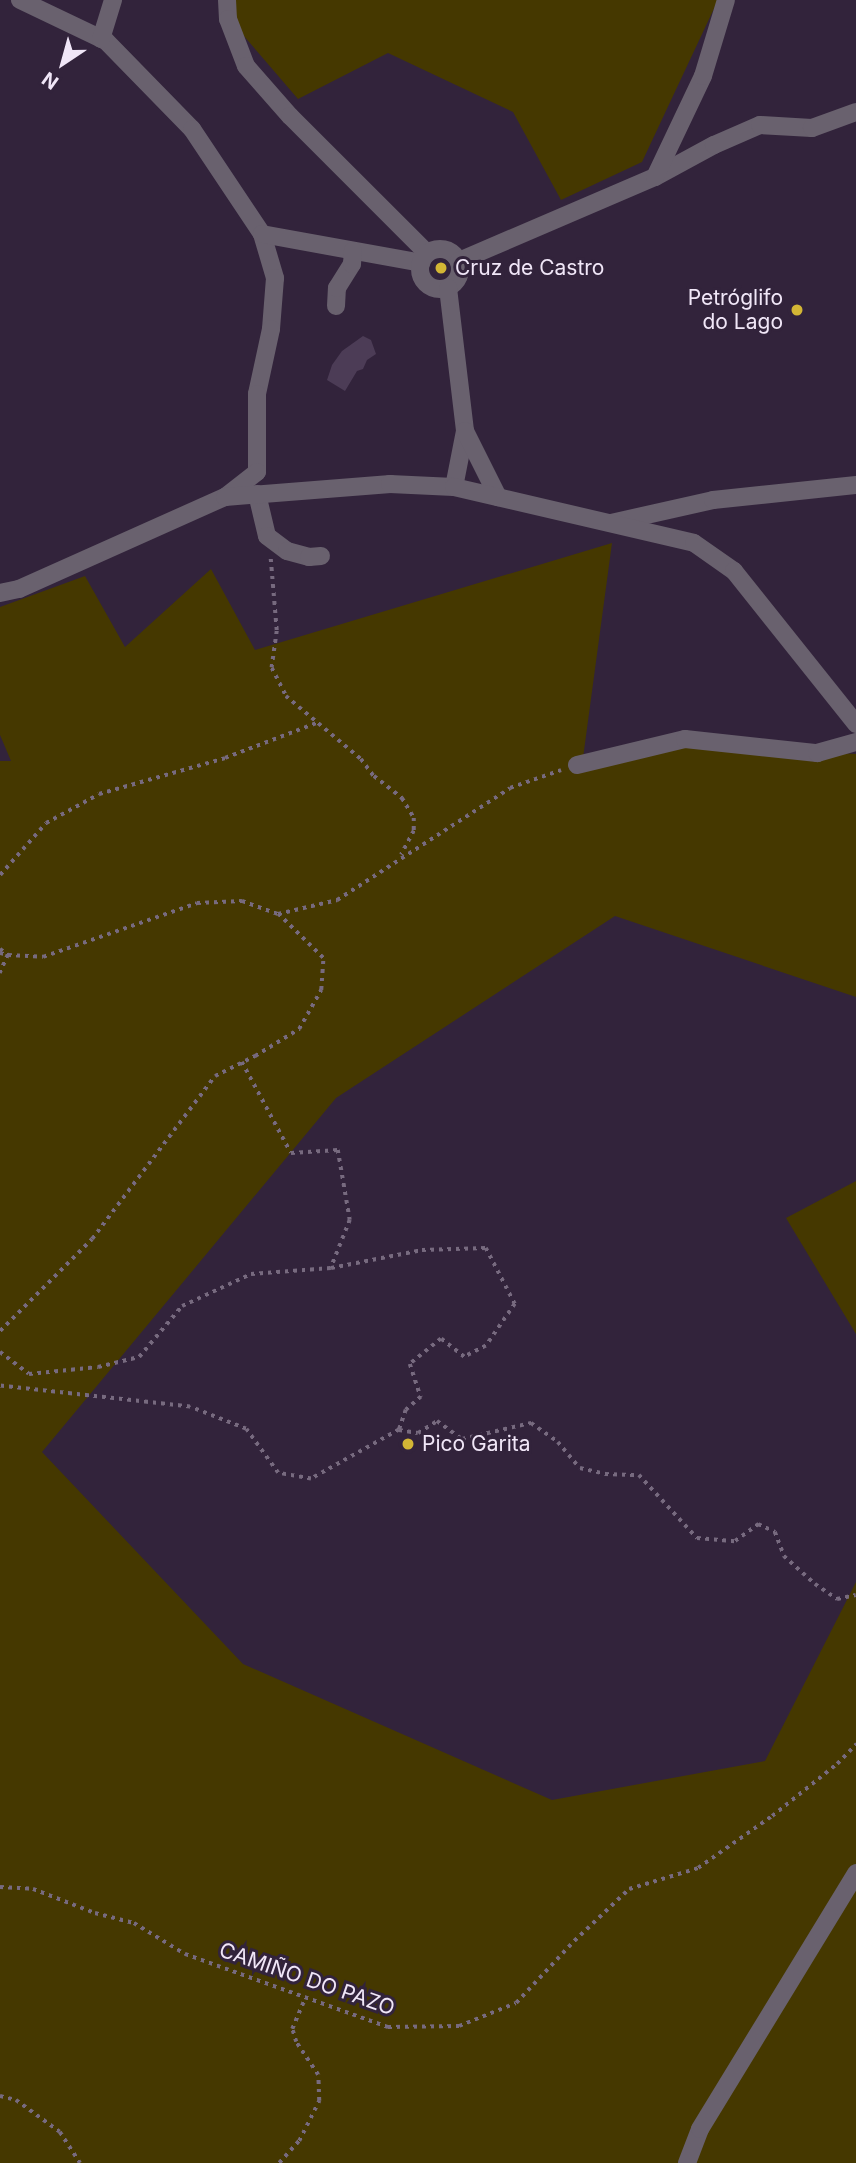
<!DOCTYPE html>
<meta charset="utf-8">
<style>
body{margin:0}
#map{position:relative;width:856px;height:2163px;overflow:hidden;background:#32233b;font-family:Inter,sans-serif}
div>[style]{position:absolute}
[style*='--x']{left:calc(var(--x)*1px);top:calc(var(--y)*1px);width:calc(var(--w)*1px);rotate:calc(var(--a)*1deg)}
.green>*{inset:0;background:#453800}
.building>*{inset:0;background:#4c3c56}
.path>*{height:3.5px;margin-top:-1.75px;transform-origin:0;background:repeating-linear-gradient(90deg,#776a7f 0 3.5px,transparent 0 8.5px)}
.minor>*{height:18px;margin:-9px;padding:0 9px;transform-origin:9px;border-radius:9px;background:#69616e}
.minor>.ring{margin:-9px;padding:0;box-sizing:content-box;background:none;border:18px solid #69616e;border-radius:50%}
.tertiary>*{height:18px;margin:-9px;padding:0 9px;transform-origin:9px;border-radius:9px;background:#69616e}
.dots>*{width:19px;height:19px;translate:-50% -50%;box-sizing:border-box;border:4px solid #32233b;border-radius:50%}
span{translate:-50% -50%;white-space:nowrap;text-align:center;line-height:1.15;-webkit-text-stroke:6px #32233b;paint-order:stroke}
.poi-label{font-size:21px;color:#f0e6f7}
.left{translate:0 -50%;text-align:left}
.right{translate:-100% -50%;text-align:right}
.street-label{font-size:21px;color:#f0e6f7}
.north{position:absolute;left:28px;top:28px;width:70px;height:70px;-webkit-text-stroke:5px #32233b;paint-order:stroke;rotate:216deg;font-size:19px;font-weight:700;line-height:28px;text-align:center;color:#f0e6f7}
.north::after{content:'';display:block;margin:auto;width:24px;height:32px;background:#f0e6f7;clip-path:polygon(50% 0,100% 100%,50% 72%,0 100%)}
</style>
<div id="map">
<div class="green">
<i style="clip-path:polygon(235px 0,718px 0,642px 162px,561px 200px,513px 112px,388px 53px,298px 99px,237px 28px)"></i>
<i style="clip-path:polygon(612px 543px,581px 773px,682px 744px,856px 754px,856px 997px,615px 916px,336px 1098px,42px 1452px,243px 1664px,552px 1800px,765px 1761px,856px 1582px,856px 2163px,0 2163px,0 761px,11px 761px,0 735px,0 607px,85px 576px,125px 647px,211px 569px,255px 650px)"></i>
<i style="clip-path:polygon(856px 1181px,856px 1334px,786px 1218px)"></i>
</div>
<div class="building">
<i style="clip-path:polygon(363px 336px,371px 340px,376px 354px,367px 360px,363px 369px,357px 371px,345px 391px,327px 380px,332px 365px,342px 351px)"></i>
</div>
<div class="path">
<i style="--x:271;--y:559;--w:72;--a:85.2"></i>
<i style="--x:277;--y:631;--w:37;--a:98"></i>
<i style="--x:272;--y:668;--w:31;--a:63"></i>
<i style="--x:286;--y:696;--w:98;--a:40"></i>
<i style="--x:361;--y:759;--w:21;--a:53"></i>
<i style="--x:374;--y:776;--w:36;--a:38"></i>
<i style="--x:402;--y:798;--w:23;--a:59"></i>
<i style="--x:414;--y:818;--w:13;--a:90"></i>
<i style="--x:414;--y:831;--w:27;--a:118"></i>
<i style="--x:0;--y:875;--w:69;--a:-48.5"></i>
<i style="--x:46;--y:823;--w:60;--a:-28.7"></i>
<i style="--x:99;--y:794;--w:131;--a:-15.9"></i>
<i style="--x:225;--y:758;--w:101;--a:-21"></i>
<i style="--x:0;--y:949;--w:10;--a:37"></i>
<i style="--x:8;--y:955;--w:35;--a:3"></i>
<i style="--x:43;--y:957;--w:163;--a:-19.3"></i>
<i style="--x:197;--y:903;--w:45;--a:-2.5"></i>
<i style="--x:242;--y:901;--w:38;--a:20"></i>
<i style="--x:0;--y:953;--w:8;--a:14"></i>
<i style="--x:8;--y:955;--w:20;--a:114"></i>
<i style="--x:242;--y:1062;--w:103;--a:61.7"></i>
<i style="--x:291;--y:1153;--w:47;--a:-3.7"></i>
<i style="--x:338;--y:1150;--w:71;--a:80.3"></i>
<i style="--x:350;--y:1220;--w:52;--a:111.6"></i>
<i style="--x:0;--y:1331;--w:130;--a:-45"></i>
<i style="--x:92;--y:1239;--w:204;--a:-53"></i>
<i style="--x:215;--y:1076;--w:45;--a:-26.6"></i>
<i style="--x:255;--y:1056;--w:52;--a:-31.5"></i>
<i style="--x:299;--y:1029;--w:45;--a:-60.6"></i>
<i style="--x:321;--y:990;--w:32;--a:-86"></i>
<i style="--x:323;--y:958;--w:63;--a:-135.6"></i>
<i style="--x:278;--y:914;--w:61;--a:-13.3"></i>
<i style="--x:337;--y:900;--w:206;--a:-32.9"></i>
<i style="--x:510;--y:788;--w:54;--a:-19.4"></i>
<i style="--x:0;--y:1352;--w:36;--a:37"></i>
<i style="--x:29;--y:1374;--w:69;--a:-5.8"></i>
<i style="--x:98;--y:1367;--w:42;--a:-13.7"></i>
<i style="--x:139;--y:1357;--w:67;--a:-49.9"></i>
<i style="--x:182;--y:1306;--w:76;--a:-24.9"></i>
<i style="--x:251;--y:1274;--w:80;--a:-4.3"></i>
<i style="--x:331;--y:1268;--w:93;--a:-11.2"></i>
<i style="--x:422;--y:1250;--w:64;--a:-1.8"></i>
<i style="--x:486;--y:1248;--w:63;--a:62.6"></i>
<i style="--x:515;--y:1304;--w:51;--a:124.6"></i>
<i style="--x:486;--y:1346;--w:25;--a:153"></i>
<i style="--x:464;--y:1357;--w:29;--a:-142"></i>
<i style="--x:441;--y:1339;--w:40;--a:141"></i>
<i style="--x:410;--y:1364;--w:35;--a:72"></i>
<i style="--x:421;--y:1397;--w:20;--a:139"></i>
<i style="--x:406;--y:1410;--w:21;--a:109"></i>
<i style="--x:399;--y:1430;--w:101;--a:150.9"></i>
<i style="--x:311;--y:1479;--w:34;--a:-170"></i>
<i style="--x:278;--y:1473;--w:54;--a:-126"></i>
<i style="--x:246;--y:1429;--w:60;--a:-158.6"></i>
<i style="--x:190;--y:1407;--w:191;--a:-173.7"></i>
<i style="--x:399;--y:1430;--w:19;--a:9"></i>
<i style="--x:418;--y:1433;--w:22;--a:-32"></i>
<i style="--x:437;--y:1421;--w:31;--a:36"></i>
<i style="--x:462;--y:1439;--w:71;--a:-13.1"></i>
<i style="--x:531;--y:1423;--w:33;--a:35"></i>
<i style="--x:558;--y:1442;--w:34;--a:50"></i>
<i style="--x:580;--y:1468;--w:26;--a:13"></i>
<i style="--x:605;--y:1474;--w:34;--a:2"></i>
<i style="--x:639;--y:1475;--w:86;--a:47.4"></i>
<i style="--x:697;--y:1538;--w:38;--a:5"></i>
<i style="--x:735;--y:1541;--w:29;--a:-36"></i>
<i style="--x:758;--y:1524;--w:19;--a:25"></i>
<i style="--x:775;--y:1532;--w:26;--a:69"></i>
<i style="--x:784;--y:1556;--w:42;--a:42.1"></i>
<i style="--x:815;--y:1584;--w:27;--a:34"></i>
<i style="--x:837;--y:1599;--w:19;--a:-12"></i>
<i style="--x:0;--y:1887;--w:33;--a:3"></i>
<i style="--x:33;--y:1889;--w:66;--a:21.2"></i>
<i style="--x:95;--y:1913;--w:40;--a:14.4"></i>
<i style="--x:134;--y:1923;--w:60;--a:31.3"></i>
<i style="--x:185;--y:1954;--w:216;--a:19.8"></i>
<i style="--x:388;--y:2027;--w:71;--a:-0.8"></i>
<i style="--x:459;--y:2026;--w:61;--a:-22"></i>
<i style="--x:516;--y:2003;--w:85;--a:-46.9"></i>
<i style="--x:574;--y:1941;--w:76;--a:-43.4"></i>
<i style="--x:629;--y:1889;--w:72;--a:-16.9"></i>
<i style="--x:698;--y:1868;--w:90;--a:-35.1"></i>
<i style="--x:772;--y:1816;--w:83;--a:-38.7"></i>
<i style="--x:837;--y:1764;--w:28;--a:-46"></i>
<i style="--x:0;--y:2096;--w:16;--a:14"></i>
<i style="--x:16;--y:2100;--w:54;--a:36"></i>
<i style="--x:60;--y:2132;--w:37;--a:57"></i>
<i style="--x:279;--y:2163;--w:30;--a:-48"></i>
<i style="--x:299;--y:2141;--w:45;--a:-63.4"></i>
<i style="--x:319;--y:2101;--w:26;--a:-92"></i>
<i style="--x:318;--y:2075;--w:40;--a:-124"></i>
<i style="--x:296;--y:2042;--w:14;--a:-107"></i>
<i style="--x:292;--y:2029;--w:34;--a:-67"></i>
</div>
<div class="minor">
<i style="--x:20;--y:0;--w:95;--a:25.5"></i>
<i style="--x:106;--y:41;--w:123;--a:45.7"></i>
<i style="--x:192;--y:129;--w:126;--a:56.3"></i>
<i style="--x:262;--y:234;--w:46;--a:73.5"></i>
<i style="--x:275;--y:278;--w:51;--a:94.5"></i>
<i style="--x:271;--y:329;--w:66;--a:102.2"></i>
<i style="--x:257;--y:394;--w:78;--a:90"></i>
<i style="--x:257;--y:472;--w:41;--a:142"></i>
<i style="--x:227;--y:0;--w:19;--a:87"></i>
<i style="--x:228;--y:19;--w:50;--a:69"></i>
<i style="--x:246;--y:66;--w:67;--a:48.7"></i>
<i style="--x:290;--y:116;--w:194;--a:45"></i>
<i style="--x:101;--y:39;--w:41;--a:-72.9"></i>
<i style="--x:655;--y:177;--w:67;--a:-28.5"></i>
<i style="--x:714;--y:145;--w:50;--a:-23.5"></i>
<i style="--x:760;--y:125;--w:52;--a:3.3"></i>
<i style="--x:812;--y:128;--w:47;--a:-20"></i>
<i style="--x:262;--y:234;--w:162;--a:10.3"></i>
<i class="ring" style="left:420px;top:249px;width:22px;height:22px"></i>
<i style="--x:459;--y:261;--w:213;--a:-23.2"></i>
<i style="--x:655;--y:177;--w:112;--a:-64.6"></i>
<i style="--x:703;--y:76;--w:79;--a:-73.2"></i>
<i style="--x:448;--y:288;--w:144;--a:83.2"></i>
<i style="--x:465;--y:431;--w:57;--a:101.1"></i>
<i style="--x:336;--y:306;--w:18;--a:-87"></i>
<i style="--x:337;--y:288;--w:28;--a:-58"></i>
<i style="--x:352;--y:264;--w:13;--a:-86"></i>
<i style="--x:465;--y:431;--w:74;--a:63.4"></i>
<i style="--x:257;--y:494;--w:43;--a:76.6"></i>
<i style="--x:267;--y:536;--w:25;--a:37"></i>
<i style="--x:287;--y:551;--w:23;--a:15"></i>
<i style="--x:309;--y:557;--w:12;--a:-5"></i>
<i style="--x:611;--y:523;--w:105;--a:-12.7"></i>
<i style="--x:713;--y:500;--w:144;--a:-6"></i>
<i style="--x:577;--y:765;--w:111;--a:-13.5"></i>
<i style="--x:685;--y:739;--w:133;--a:6.1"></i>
<i style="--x:817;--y:753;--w:41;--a:-15.8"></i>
</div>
<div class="tertiary">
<i style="--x:0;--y:593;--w:19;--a:-12"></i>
<i style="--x:19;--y:589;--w:226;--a:-24.1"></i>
<i style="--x:225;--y:497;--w:166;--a:-4.5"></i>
<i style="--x:390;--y:484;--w:64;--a:2.7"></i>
<i style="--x:454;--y:487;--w:246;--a:13.1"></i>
<i style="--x:694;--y:543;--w:49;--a:35"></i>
<i style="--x:734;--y:571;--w:196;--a:51.4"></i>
<i style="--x:687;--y:2163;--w:36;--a:-69"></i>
<i style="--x:700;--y:2129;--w:300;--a:-58.6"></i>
</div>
<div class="dots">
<i style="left:441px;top:268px;background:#d3b635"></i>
<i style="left:797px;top:310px;background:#d3b635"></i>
<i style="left:408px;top:1444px;background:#d3b635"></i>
</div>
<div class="poi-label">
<span class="left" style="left:455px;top:268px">Cruz de Castro</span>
<span class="right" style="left:783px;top:310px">Petróglifo<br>do Lago</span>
<span class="left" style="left:422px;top:1444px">Pico Garita</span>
</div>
<div class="street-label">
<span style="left:307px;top:1979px;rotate:19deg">CAMIÑO DO PAZO</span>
</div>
<div class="north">N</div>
</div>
